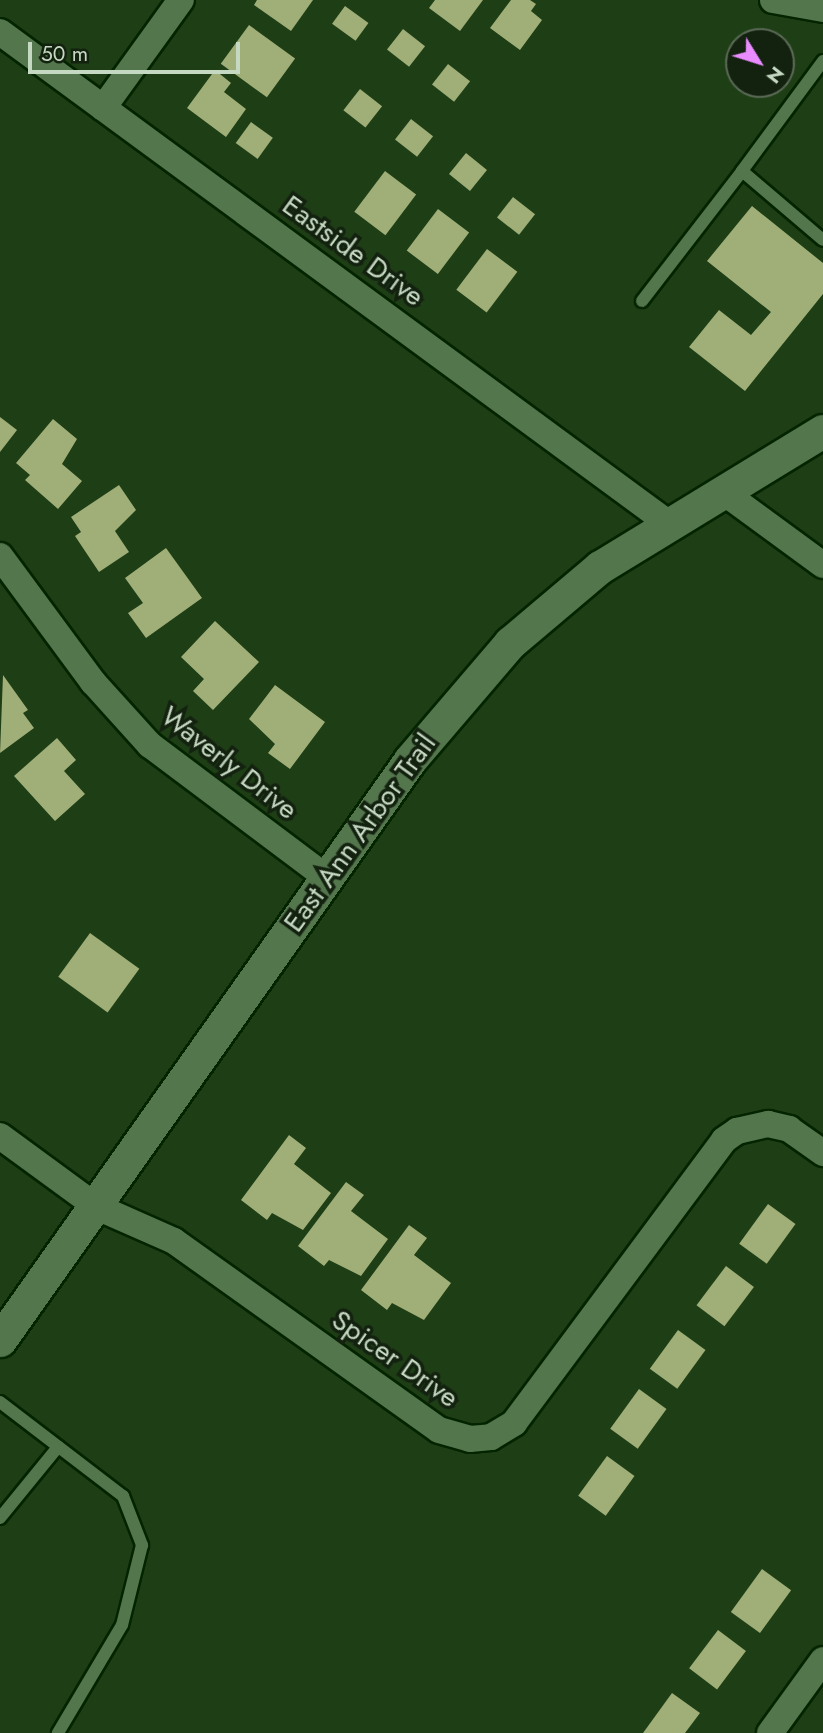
<!DOCTYPE html>
<style>
body{margin:0}
#map{position:relative;width:823px;height:1733px;overflow:hidden;background:#1e3e16;font-family:Jost,sans-serif}
div>[style]{position:absolute}
[style*='--x']{left:calc(var(--x)*1px);top:calc(var(--y)*1px);width:calc(var(--w)*1px);rotate:calc(var(--a)*1deg)}
.building>*{inset:0;background:#a0ae78;transform-origin:0 0}
.roads{filter:drop-shadow(2px 0 #042400) drop-shadow(-2px 0 #042400) drop-shadow(0 2px #042400) drop-shadow(0 -2px #042400)}
.service>*{height:12px;margin:-6px;padding:0 6px;transform-origin:6px;border-radius:6px;background:#53764c}
.minor>*{height:26px;margin:-13px;padding:0 13px;transform-origin:13px;border-radius:13px;background:#53764c}
.tertiary>*{height:33px;margin:-16.5px;padding:0 16.5px;transform-origin:16.5px;border-radius:16.5px;background:#53764c}
span{translate:-50% -50%;white-space:nowrap;text-align:center;line-height:1.15;-webkit-text-stroke:7px #13210f;paint-order:stroke}
.street-label{font-size:28px;color:#c5d8c1}
.north{position:absolute;left:725px;top:28px;width:70px;height:70px;box-sizing:border-box;background:#13210f;border:2px solid #5a6a56;border-radius:50%;rotate:128deg;font-size:19px;font-weight:700;line-height:28px;text-align:center;color:#c5d8c1}
.north::after{content:'';display:block;margin:auto;width:24px;height:32px;background:#e98dfe;clip-path:polygon(50% 0,100% 100%,50% 72%,0 100%)}
.scale{position:absolute;left:28px;top:42px;width:212px;height:32px;box-sizing:border-box;border:4px solid #c5d8c1;border-top:0;padding-left:9px;font-size:21px;line-height:24px;white-space:nowrap;color:#c5d8c1;-webkit-text-stroke:5px #13210f;paint-order:stroke}
</style>
<div id="map">
<div class="building">
<i style="clip-path:polygon(257px 0,313px 0,291px 31px,254px 5px)"></i>
<i style="clip-path:polygon(435px 0,483px 0,460px 31px,429px 8px)"></i>
<i style="clip-path:polygon(511px 0,530px 0,536px 4px,531px 11px,542px 20px,520px 50px,490px 28px)"></i>
<i style="left:345px;top:6px;width:29px;height:22px;rotate:36deg"></i>
<i style="left:249px;top:25px;width:57px;height:48px;rotate:36deg"></i>
<i style="left:403px;top:29px;width:28px;height:26px;rotate:38deg"></i>
<i style="left:448px;top:64px;width:28px;height:26px;rotate:38deg"></i>
<i style="clip-path:polygon(215px 70px,231px 83px,224px 92px,246px 109px,226px 137px,187px 108px)"></i>
<i style="left:360px;top:89px;width:28px;height:27px;rotate:38deg"></i>
<i style="left:411px;top:119px;width:28px;height:26px;rotate:38deg"></i>
<i style="left:251px;top:122px;width:27px;height:26px;rotate:36deg"></i>
<i style="left:466px;top:153px;width:27px;height:27px;rotate:39deg"></i>
<i style="left:385px;top:171px;width:39px;height:51px;rotate:37deg"></i>
<i style="left:513px;top:197px;width:28px;height:26px;rotate:38deg"></i>
<i style="clip-path:polygon(752px 206px,823px 263px,823px 294px,745px 391px,689px 347px,719px 310px,751px 335px,771px 312px,707px 261px)"></i>
<i style="left:438px;top:209px;width:39px;height:52px;rotate:37deg"></i>
<i style="left:487px;top:249px;width:38px;height:51px;rotate:37deg"></i>
<i style="clip-path:polygon(0 417px,17px 430px,0 452px)"></i>
<i style="clip-path:polygon(53px 419px,77px 439px,62px 464px,82px 481px,58px 509px,25px 480px,30px 475px,16px 463px)"></i>
<i style="clip-path:polygon(119px 485px,136px 510px,115px 531px,129px 552px,99px 572px,75px 536px,81px 532px,71px 517px)"></i>
<i style="clip-path:polygon(166px 548px,202px 598px,146px 638px,128px 613px,143px 603px,125px 578px)"></i>
<i style="clip-path:polygon(215px 621px,259px 662px,213px 710px,193px 691px,204px 679px,181px 657px)"></i>
<i style="clip-path:polygon(3px 675px,28px 710px,23px 713px,34px 728px,0 753px)"></i>
<i style="clip-path:polygon(275px 685px,325px 722px,290px 769px,268px 753px,275px 744px,249px 719px)"></i>
<i style="clip-path:polygon(57px 738px,76px 760px,64px 771px,85px 794px,55px 821px,14px 776px)"></i>
<i style="left:90px;top:933px;width:61px;height:54px;rotate:36deg"></i>
<i style="clip-path:polygon(289px 1135px,306px 1148px,294px 1164px,331px 1193px,303px 1230px,272px 1213px,267px 1220px,241px 1200px)"></i>
<i style="clip-path:polygon(346px 1182px,364px 1195px,351px 1211px,388px 1239px,361px 1276px,329px 1260px,324px 1266px,298px 1246px)"></i>
<i style="left:768px;top:1204px;width:34px;height:49px;rotate:36deg"></i>
<i style="clip-path:polygon(409px 1225px,427px 1238px,414px 1255px,451px 1283px,424px 1320px,392px 1303px,387px 1310px,361px 1290px)"></i>
<i style="left:726px;top:1266px;width:35px;height:49px;rotate:37deg"></i>
<i style="left:678px;top:1330px;width:34px;height:48px;rotate:36deg"></i>
<i style="left:639px;top:1389px;width:34px;height:49px;rotate:36deg"></i>
<i style="left:607px;top:1456px;width:34px;height:49px;rotate:36deg"></i>
<i style="left:762px;top:1569px;width:36px;height:53px;rotate:36deg"></i>
<i style="left:718px;top:1630px;width:35px;height:48px;rotate:37deg"></i>
<i style="clip-path:polygon(672px 1693px,700px 1713px,685px 1733px,643px 1733px)"></i>
</div>
<div class="roads">
<div class="service">
<i style="--x:823;--y:61;--w:137;--a:126.4"></i>
<i style="--x:742;--y:171;--w:106;--a:40.4"></i>
<i style="--x:642;--y:301;--w:164;--a:-52.4"></i>
<i style="--x:0;--y:1402;--w:155;--a:37.4"></i>
<i style="--x:123;--y:1496;--w:53;--a:68.8"></i>
<i style="--x:142;--y:1545;--w:82;--a:104"></i>
<i style="--x:122;--y:1625;--w:126;--a:120.7"></i>
<i style="--x:0;--y:1518;--w:92;--a:-50.8"></i>
</div>
<div class="minor">
<i style="--x:773;--y:0;--w:51;--a:10.2"></i>
<i style="--x:0;--y:32;--w:829;--a:36.32"></i>
<i style="--x:103;--y:108;--w:133;--a:-54.2"></i>
<i style="--x:722;--y:491;--w:125;--a:36.2"></i>
<i style="--x:0;--y:556;--w:157;--a:53.6"></i>
<i style="--x:93;--y:682;--w:85;--a:47.9"></i>
<i style="--x:150;--y:745;--w:220;--a:36.9"></i>
<i style="--x:0;--y:1136;--w:120;--a:36.2"></i>
<i style="--x:97;--y:1207;--w:84;--a:23.8"></i>
<i style="--x:174;--y:1241;--w:325;--a:35.5"></i>
<i style="--x:439;--y:1430;--w:32;--a:16"></i>
<i style="--x:470;--y:1439;--w:21;--a:-5"></i>
<i style="--x:491;--y:1437;--w:27;--a:-31"></i>
<i style="--x:514;--y:1423;--w:352;--a:-53.4"></i>
<i style="--x:724;--y:1140;--w:16;--a:-35"></i>
<i style="--x:737;--y:1131;--w:32;--a:-13"></i>
<i style="--x:768;--y:1124;--w:22;--a:13"></i>
<i style="--x:789;--y:1129;--w:42;--a:35.2"></i>
<i style="--x:770;--y:1733;--w:90;--a:-54"></i>
</div>
<div class="tertiary">
<i style="--x:0;--y:1340;--w:710;--a:-54.74"></i>
<i style="--x:410;--y:760;--w:154;--a:-49.5"></i>
<i style="--x:510;--y:643;--w:118;--a:-40.2"></i>
<i style="--x:600;--y:567;--w:261;--a:-31.4"></i>
</div>
</div>
<div class="street-label">
<span style="left:353px;top:251px;rotate:36deg">Eastside Drive</span>
<span style="left:229px;top:763px;rotate:38deg">Waverly Drive</span>
<span style="left:360px;top:833px;rotate:-54deg">East Ann Arbor Trail</span>
<span style="left:395px;top:1359px;rotate:35deg">Spicer Drive</span>
</div>
<div class="north">N</div>
<div class="scale">50 m</div>
</div>
